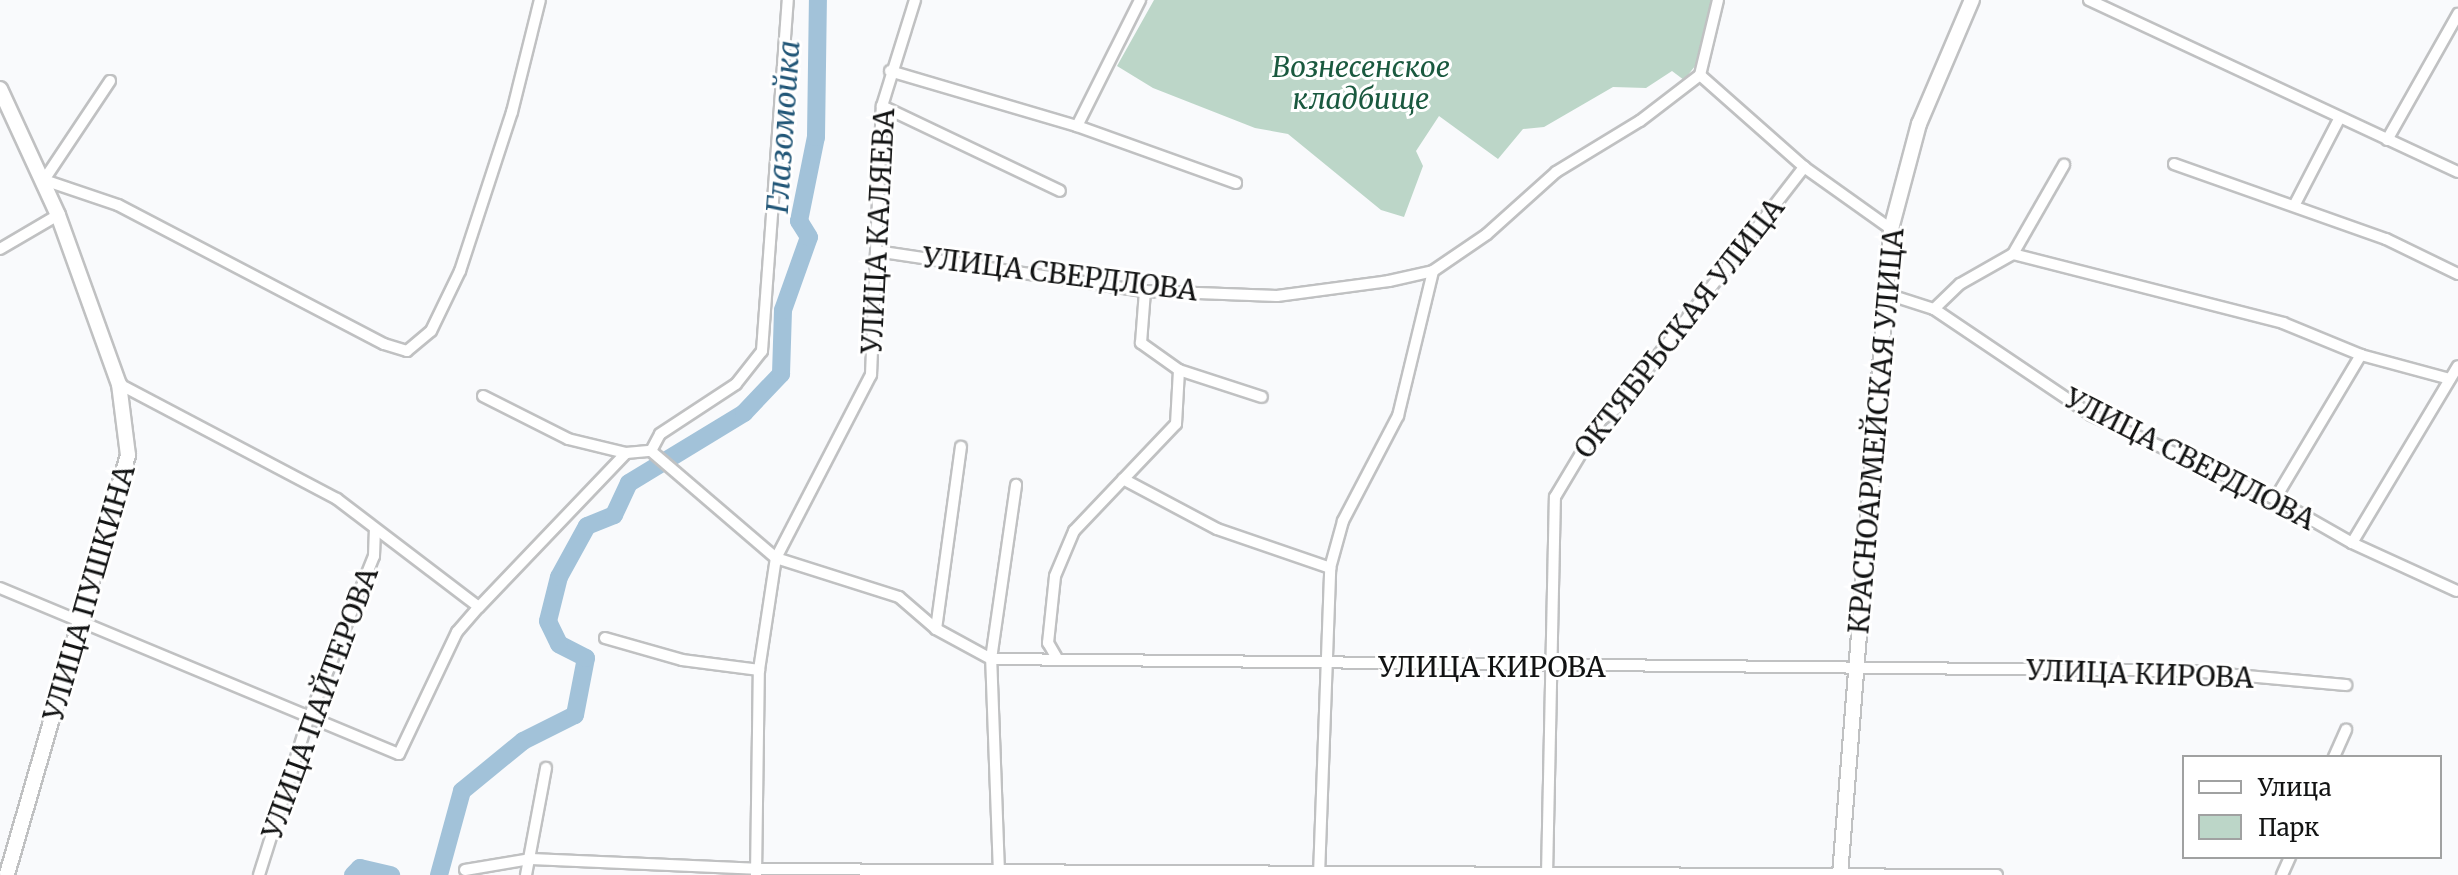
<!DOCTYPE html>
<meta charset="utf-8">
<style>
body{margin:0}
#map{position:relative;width:2458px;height:875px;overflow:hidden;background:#f9fafc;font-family:Merriweather,serif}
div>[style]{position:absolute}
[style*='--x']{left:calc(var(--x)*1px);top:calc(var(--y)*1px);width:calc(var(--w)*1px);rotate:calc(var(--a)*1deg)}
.green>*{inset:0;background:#bcd6c8}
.river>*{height:18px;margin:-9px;padding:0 9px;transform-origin:9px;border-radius:9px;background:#a2c2d9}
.roads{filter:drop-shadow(2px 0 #c0c1c2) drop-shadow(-2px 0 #c0c1c2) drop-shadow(0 2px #c0c1c2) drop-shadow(0 -2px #c0c1c2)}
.minor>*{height:10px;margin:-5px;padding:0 5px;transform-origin:5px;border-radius:5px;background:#fff}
.secondary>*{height:14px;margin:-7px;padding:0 7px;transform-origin:7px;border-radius:7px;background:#fff}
span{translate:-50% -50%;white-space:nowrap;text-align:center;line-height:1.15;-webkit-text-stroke:6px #fff;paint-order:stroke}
.park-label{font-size:28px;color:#1a593f;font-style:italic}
.street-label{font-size:28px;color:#121313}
.water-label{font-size:30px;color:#215677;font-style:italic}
.legend{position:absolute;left:2182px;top:755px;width:260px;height:104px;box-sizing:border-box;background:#fff;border:2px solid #a0a1a1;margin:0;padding:10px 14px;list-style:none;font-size:24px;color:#121313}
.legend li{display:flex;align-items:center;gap:16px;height:40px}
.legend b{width:40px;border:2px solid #a0a1a1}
</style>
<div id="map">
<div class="green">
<i style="clip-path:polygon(1154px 0,1712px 0,1699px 61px,1684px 80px,1672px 71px,1646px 88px,1613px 87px,1544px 127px,1523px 129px,1498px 159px,1439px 116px,1416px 151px,1423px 166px,1404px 217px,1381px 210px,1288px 134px,1255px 128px,1153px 88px,1117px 66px)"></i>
</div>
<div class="river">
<i style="--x:353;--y:875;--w:10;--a:-45"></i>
<i style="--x:360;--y:868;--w:32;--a:13"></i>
<i style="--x:439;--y:875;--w:87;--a:-74.7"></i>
<i style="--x:462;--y:791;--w:79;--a:-39.3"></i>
<i style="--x:523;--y:741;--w:58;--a:-26.6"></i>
<i style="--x:575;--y:715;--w:58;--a:-79.1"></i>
<i style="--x:586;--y:658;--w:30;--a:-153"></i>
<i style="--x:559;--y:644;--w:25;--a:-116"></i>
<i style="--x:548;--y:621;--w:45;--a:-76"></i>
<i style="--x:559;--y:577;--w:58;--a:-61.2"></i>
<i style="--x:587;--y:526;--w:29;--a:-22"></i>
<i style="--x:614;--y:515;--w:35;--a:-65"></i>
<i style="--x:629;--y:483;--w:135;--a:-31.3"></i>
<i style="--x:744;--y:413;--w:54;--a:-46.5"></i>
<i style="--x:781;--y:374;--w:64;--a:-88.2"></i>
<i style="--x:783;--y:310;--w:77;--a:-70.4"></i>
<i style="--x:809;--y:237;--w:19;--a:-122"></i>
<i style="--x:799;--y:221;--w:86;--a:-78.6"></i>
<i style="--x:816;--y:137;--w:137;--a:-89.2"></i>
</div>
<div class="roads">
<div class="minor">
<i style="--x:2089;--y:0;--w:407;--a:25"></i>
<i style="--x:890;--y:71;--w:195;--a:16.4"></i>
<i style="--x:1077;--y:126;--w:169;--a:19.7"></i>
<i style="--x:1700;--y:75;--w:139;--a:41.5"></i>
<i style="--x:1804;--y:167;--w:107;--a:35.5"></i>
<i style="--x:1700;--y:75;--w:77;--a:-76.5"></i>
<i style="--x:110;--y:81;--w:119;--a:123.7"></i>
<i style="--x:44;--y:180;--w:78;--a:18.7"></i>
<i style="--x:118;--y:205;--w:300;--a:27.6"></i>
<i style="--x:384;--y:344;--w:24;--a:17"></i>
<i style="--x:407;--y:351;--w:31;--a:-40"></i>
<i style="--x:431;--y:331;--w:67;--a:-64.2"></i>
<i style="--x:460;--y:271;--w:167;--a:-71.9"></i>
<i style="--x:512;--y:112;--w:115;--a:-76"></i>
<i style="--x:882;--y:106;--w:197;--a:25.5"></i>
<i style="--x:1077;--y:126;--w:141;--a:-63.4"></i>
<i style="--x:2387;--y:140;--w:145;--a:-60.6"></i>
<i style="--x:2174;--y:164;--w:225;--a:19.5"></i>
<i style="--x:2386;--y:239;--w:80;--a:25.9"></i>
<i style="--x:2295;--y:204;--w:96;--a:-62.6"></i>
<i style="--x:0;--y:249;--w:67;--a:-30.4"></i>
<i style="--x:876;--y:251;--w:272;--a:8.5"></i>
<i style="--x:1145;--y:291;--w:132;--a:2.2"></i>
<i style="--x:1277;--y:296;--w:113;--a:-7.6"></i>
<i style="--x:1389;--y:281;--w:45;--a:-12.8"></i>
<i style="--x:1433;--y:271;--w:65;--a:-34.4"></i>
<i style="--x:1487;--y:234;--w:93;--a:-41.9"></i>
<i style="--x:1556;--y:172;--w:98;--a:-31.3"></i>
<i style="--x:1640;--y:121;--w:76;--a:-37.5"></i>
<i style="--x:2013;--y:254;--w:103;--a:-60.2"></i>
<i style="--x:1887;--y:294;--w:49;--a:17.7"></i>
<i style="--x:1934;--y:309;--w:189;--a:34"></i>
<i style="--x:2091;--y:415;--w:202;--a:24.5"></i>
<i style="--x:2275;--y:499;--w:89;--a:29.7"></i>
<i style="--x:2352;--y:543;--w:115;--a:24.6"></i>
<i style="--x:1934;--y:309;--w:36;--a:-44"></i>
<i style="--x:1960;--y:284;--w:61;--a:-29.5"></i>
<i style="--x:2013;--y:254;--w:279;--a:14.3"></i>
<i style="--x:2283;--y:323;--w:84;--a:22.3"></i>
<i style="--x:2361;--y:355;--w:92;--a:15.1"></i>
<i style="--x:1179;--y:370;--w:87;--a:18"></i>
<i style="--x:119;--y:384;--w:246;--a:27.8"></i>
<i style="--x:337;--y:499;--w:178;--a:37.3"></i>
<i style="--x:483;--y:396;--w:95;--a:26.8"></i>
<i style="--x:568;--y:439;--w:60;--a:13.6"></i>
<i style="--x:651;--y:451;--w:165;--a:40.6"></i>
<i style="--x:776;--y:558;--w:129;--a:17.6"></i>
<i style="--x:899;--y:597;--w:49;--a:40.9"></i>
<i style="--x:936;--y:629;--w:63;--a:28.6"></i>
<i style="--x:991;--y:659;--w:1200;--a:0.57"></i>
<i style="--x:2191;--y:671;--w:156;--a:5.2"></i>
<i style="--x:1123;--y:479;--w:106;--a:28"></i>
<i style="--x:1217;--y:529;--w:120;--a:19"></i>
<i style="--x:2275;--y:499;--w:168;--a:-59.2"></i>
<i style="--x:2352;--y:543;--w:206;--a:-59.1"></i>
<i style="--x:0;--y:588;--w:432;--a:22.6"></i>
<i style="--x:399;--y:754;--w:135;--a:-64.6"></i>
<i style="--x:457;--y:632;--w:33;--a:-49"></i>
<i style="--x:479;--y:607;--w:213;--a:-46.3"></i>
<i style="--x:626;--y:453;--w:25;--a:-5"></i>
<i style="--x:651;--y:451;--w:19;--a:-62"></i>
<i style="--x:660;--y:434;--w:91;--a:-33.3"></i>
<i style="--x:736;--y:384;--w:42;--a:-51.8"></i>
<i style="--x:762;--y:351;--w:352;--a:-85.8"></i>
<i style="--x:936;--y:629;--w:184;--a:-82.2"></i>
<i style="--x:605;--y:638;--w:80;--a:15.9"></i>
<i style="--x:682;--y:660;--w:78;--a:7.4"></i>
<i style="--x:1058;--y:660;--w:20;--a:-120"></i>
<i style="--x:1048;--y:643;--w:67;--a:-84"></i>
<i style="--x:1055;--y:576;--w:49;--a:-67.1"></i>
<i style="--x:1074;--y:531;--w:148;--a:-46.4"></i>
<i style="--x:1176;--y:424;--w:54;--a:-86.8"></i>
<i style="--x:1179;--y:370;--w:47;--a:-144.6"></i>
<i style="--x:1141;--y:343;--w:52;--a:-85.6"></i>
<i style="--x:2334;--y:757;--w:30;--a:-66"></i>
<i style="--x:465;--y:870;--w:67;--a:-9.5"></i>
<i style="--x:531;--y:859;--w:225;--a:2.5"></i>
<i style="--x:756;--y:869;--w:1241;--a:0.28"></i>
<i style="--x:999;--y:873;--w:214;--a:-92.1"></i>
<i style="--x:991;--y:659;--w:176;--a:-81.8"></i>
<i style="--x:259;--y:875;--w:163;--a:-72.5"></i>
<i style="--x:308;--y:720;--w:177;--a:-68.1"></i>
<i style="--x:374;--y:556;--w:25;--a:-88"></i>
<i style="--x:526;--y:875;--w:109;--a:-79.4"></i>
<i style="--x:756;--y:875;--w:205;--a:-89.2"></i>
<i style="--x:759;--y:670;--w:113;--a:-81.4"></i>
<i style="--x:776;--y:558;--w:206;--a:-62.6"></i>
<i style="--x:871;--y:375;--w:269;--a:-87.7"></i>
<i style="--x:882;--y:106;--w:111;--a:-72.7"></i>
<i style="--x:1319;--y:875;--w:307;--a:-87.9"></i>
<i style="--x:1330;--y:568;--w:49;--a:-74.5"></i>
<i style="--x:1343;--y:521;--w:119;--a:-62.4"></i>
<i style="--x:1398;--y:416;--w:149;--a:-76.4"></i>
<i style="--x:1547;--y:875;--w:378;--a:-88.8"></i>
<i style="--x:1555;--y:497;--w:90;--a:-59.1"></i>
<i style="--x:1601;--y:420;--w:21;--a:-37"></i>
<i style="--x:1618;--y:407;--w:304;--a:-52.2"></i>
<i style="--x:2282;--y:875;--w:20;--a:-66"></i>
</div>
<div class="secondary">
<i style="--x:0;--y:89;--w:139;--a:65.3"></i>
<i style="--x:58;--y:215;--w:180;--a:70.2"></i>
<i style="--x:119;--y:384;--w:72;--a:82.8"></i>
<i style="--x:128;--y:455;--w:437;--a:106.1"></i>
<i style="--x:1840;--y:875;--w:648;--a:-85.49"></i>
<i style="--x:1891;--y:229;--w:109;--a:-75.1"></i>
<i style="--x:1919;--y:124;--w:135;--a:-66.9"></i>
</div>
</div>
<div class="park-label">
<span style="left:1361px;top:83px">Вознесенское<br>кладбище</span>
</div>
<div class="street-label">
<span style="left:878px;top:231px;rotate:-87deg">УЛИЦА КАЛЯЕВА</span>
<span style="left:1060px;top:274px;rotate:7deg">УЛИЦА СВЕРДЛОВА</span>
<span style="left:1679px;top:328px;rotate:-52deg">ОКТЯБРЬСКАЯ УЛИЦА</span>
<span style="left:1876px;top:431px;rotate:-85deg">КРАСНОАРМЕЙСКАЯ УЛИЦА</span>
<span style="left:2190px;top:459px;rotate:27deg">УЛИЦА СВЕРДЛОВА</span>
<span style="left:89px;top:593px;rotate:-74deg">УЛИЦА ПУШКИНА</span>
<span style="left:1492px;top:667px">УЛИЦА КИРОВА</span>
<span style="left:2140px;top:674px;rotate:2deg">УЛИЦА КИРОВА</span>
<span style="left:320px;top:703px;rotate:-70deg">УЛИЦА ПАЙТЕРОВА</span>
</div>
<div class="water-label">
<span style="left:783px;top:127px;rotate:-86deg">Глазомойка</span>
</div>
<ul class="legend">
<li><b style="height:10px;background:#fff"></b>Улица</li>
<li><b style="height:22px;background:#bcd6c8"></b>Парк</li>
</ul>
</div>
